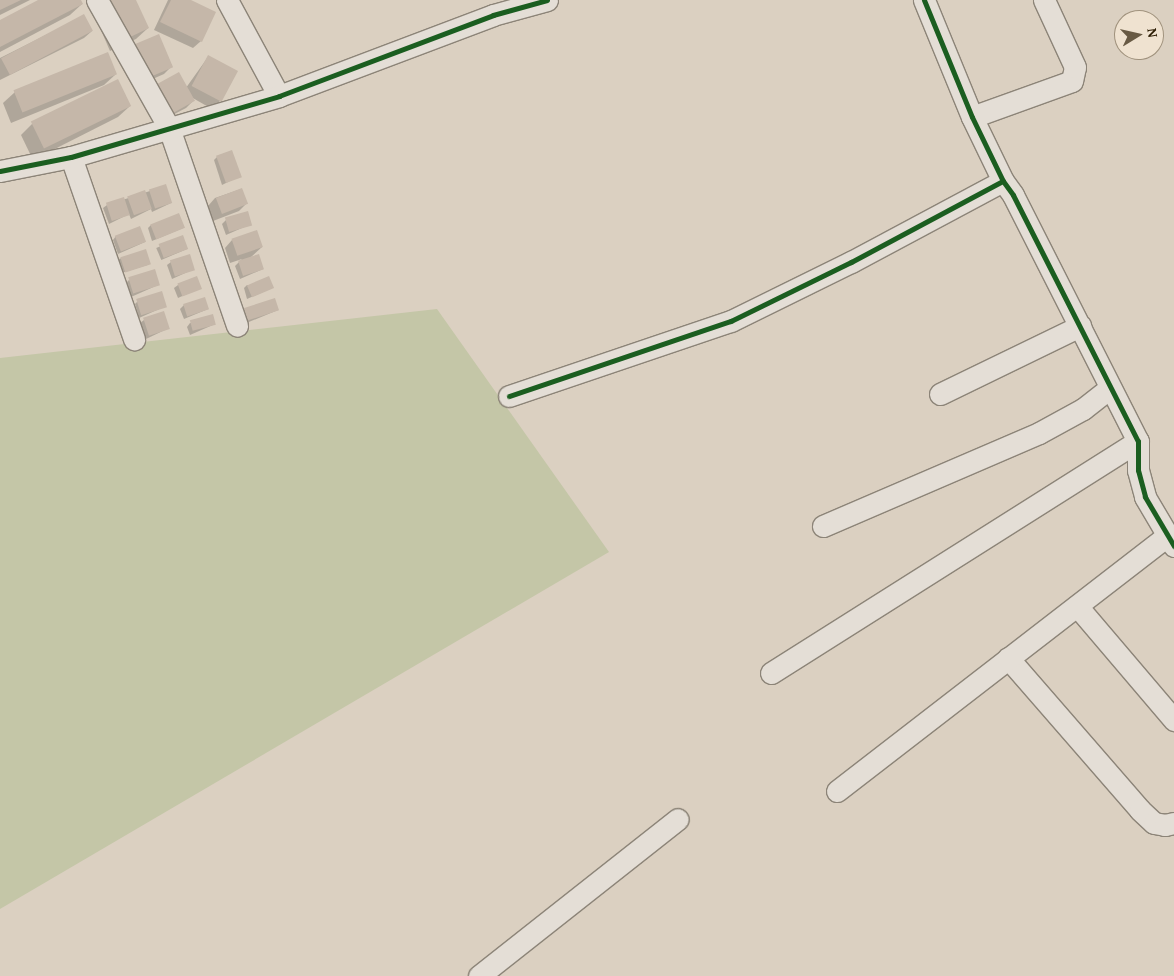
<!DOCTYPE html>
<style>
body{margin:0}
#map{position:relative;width:1174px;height:976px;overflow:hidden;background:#dbd0c1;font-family:"Gentium Book Plus",serif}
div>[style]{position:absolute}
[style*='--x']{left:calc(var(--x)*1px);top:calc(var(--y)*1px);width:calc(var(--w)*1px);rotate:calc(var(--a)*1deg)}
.green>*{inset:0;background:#c4c6a7}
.shadow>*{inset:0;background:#0003;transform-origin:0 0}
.building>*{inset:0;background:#c5b7a9;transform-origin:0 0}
.roads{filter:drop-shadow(1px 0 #8c8478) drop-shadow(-1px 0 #8c8478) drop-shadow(0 1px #8c8478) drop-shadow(0 -1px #8c8478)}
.minor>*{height:21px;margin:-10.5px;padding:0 10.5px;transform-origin:10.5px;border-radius:10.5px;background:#e4ded6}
.cycleway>*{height:5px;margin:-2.5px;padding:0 2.5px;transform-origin:2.5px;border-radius:2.5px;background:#1b5e20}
span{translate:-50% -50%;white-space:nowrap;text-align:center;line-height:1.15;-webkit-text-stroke:4px #efe2d0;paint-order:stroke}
.north{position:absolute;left:1114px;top:10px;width:50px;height:50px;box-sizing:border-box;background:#efe2d0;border:1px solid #a0927d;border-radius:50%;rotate:81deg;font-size:14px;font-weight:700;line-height:20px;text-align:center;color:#2a1a01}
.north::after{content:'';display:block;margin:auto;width:18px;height:22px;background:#685a44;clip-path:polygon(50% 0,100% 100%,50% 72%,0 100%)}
</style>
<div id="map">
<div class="green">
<i style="clip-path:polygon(437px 309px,609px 552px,0 909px,0 358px)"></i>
</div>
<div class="shadow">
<i style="clip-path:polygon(0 0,30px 0,0 15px)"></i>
<i style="clip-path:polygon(41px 0,80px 0,82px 4px,70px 15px,0 52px,0 21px)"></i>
<i style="clip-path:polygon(88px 0,135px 0,148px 28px,136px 39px,110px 51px)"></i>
<i style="clip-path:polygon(168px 0,188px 0,201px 41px,193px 48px,154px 30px)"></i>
<i style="clip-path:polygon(84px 16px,92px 31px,84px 38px,0 80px,0 58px)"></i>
<i style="clip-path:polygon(158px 35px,172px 66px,164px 74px,139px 85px)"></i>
<i style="clip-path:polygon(208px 57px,236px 72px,220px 101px,212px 109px,191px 97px,193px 101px,186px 108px,163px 120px)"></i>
<i style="clip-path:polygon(116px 74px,104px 85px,11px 123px,3px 103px,15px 92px)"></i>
<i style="clip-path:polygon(130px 106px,118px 117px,33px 160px,21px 135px,32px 124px)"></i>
<i style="clip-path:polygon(217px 157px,240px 176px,222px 185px,214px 160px)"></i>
<i style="clip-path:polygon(241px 189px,246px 204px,239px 211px,213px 221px,208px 206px,215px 198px)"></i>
<i style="clip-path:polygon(150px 191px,171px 203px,152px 212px,151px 209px,131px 219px,129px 214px,109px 224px,103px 208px,107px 205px)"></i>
<i style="clip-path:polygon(226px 220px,251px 224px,226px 235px,222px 224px)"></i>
<i style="clip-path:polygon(151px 225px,183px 228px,152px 241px,148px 228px)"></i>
<i style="clip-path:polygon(256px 232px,262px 247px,250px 258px,263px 269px,240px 279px,235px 266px,242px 259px,230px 263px,225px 248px,232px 240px)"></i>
<i style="clip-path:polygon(116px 236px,145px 242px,118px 254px,113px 240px)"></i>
<i style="left:182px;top:237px;width:13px;height:28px;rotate:67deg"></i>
<i style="left:145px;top:251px;width:14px;height:30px;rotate:73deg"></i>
<i style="clip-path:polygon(171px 262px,194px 269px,172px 279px,167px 265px)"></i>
<i style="clip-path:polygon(129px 280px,158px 285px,131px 297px,126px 283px)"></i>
<i style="clip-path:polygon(178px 285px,200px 288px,178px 298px,174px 288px)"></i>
<i style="clip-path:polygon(247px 285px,272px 288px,247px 299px,244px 288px)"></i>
<i style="clip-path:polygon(138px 301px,166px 306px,139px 318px,135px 304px)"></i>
<i style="clip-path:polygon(184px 305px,208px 309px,184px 319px,180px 309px)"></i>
<i style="clip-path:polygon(244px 310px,278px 310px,244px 324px,241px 313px)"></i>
<i style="clip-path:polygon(144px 320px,169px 328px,146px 339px,140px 323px)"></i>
<i style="clip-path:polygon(190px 323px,215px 324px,190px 335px,187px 327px)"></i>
</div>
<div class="building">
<i style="clip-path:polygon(0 0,21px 0,0 10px)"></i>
<i style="clip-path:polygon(38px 0,81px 0,83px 4px,0 47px,0 20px)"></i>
<i style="clip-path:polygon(104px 0,136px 0,149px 28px,122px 41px)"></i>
<i style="clip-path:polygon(171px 0,191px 0,216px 12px,202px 42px,160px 22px)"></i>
<i style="left:84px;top:14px;width:19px;height:94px;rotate:62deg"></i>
<i style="left:159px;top:34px;width:36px;height:29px;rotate:67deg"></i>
<i style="left:108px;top:52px;width:24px;height:102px;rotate:68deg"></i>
<i style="left:208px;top:55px;width:34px;height:35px;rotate:28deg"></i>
<i style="left:179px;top:72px;width:33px;height:26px;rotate:61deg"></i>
<i style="left:118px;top:79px;width:30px;height:97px;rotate:64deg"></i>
<i style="left:232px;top:150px;width:29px;height:17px;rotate:70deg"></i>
<i style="left:166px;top:184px;width:20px;height:18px;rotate:72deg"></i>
<i style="left:242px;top:188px;width:17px;height:28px;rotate:69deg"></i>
<i style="left:145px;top:190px;width:20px;height:19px;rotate:70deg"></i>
<i style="left:124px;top:197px;width:19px;height:19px;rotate:72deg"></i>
<i style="left:248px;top:211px;width:15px;height:24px;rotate:74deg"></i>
<i style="left:179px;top:213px;width:16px;height:31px;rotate:68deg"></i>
<i style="left:140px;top:226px;width:17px;height:27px;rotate:69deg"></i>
<i style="left:257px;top:230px;width:18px;height:27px;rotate:71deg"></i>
<i style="left:183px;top:235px;width:15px;height:26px;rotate:70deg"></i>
<i style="left:146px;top:249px;width:16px;height:27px;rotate:72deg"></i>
<i style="left:190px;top:254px;width:17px;height:21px;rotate:73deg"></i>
<i style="left:259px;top:254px;width:16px;height:22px;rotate:72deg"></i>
<i style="left:155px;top:269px;width:17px;height:28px;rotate:73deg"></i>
<i style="left:197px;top:276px;width:14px;height:21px;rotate:69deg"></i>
<i style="left:269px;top:276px;width:13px;height:24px;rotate:67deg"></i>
<i style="left:162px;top:291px;width:17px;height:27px;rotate:73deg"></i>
<i style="left:205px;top:297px;width:13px;height:23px;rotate:72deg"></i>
<i style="left:275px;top:298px;width:13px;height:34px;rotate:72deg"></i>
<i style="left:164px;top:311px;width:19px;height:22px;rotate:72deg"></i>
<i style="left:213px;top:314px;width:11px;height:24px;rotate:75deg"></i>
</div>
<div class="roads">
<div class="minor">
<i style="--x:97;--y:0;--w:147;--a:60.6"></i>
<i style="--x:169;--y:128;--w:209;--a:71"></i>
<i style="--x:227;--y:0;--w:109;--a:61.6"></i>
<i style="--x:924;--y:0;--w:126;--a:67.7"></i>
<i style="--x:972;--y:117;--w:71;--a:64.2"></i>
<i style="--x:1003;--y:181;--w:17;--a:54"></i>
<i style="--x:1013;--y:195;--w:276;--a:63.1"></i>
<i style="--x:1138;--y:441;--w:29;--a:90"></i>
<i style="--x:1138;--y:470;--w:28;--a:75"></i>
<i style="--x:1145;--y:497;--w:57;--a:59.4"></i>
<i style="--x:972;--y:117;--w:106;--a:-19.8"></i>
<i style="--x:1072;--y:81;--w:14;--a:-78"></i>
<i style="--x:1075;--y:67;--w:74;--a:-114.8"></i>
<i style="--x:71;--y:157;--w:193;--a:70.9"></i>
<i style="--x:0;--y:171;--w:72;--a:-11.2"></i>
<i style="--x:71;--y:157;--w:217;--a:-16.3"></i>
<i style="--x:279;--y:96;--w:229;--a:-20.7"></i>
<i style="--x:493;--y:15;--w:56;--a:-15.5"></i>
<i style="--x:940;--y:394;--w:156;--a:-25.9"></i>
<i style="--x:509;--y:396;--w:234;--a:-18.7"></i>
<i style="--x:731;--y:321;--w:134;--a:-26.2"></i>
<i style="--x:851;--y:262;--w:172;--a:-28.1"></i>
<i style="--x:823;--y:526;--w:235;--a:-23.3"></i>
<i style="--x:1039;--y:433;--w:50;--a:-28.6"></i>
<i style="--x:1083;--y:409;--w:34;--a:-38"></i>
<i style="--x:1077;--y:606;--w:150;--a:49.6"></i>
<i style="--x:1008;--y:658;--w:201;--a:49"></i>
<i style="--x:1140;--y:810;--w:19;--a:43"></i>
<i style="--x:1154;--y:823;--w:11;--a:10"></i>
<i style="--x:1165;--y:825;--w:9;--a:-13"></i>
<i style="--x:771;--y:673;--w:434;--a:-32.3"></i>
<i style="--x:837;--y:791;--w:416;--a:-37.7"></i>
<i style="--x:479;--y:976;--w:253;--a:-38.3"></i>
</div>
</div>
<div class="cycleway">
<i style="--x:924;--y:0;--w:126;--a:67.7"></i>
<i style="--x:972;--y:117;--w:71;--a:64.2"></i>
<i style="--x:1003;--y:181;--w:17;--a:54"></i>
<i style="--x:1013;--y:195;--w:276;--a:63.1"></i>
<i style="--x:1138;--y:441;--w:29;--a:90"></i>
<i style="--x:1138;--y:470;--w:28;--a:75"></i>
<i style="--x:1145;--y:497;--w:57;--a:59.4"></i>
<i style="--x:0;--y:171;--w:72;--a:-11.2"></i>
<i style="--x:71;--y:157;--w:217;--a:-16.3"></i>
<i style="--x:279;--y:96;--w:229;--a:-20.7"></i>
<i style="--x:493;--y:15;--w:56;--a:-15.5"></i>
<i style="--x:509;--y:396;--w:234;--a:-18.7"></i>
<i style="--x:731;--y:321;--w:134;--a:-26.2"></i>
<i style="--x:851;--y:262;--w:172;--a:-28.1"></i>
</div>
<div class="north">N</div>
</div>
